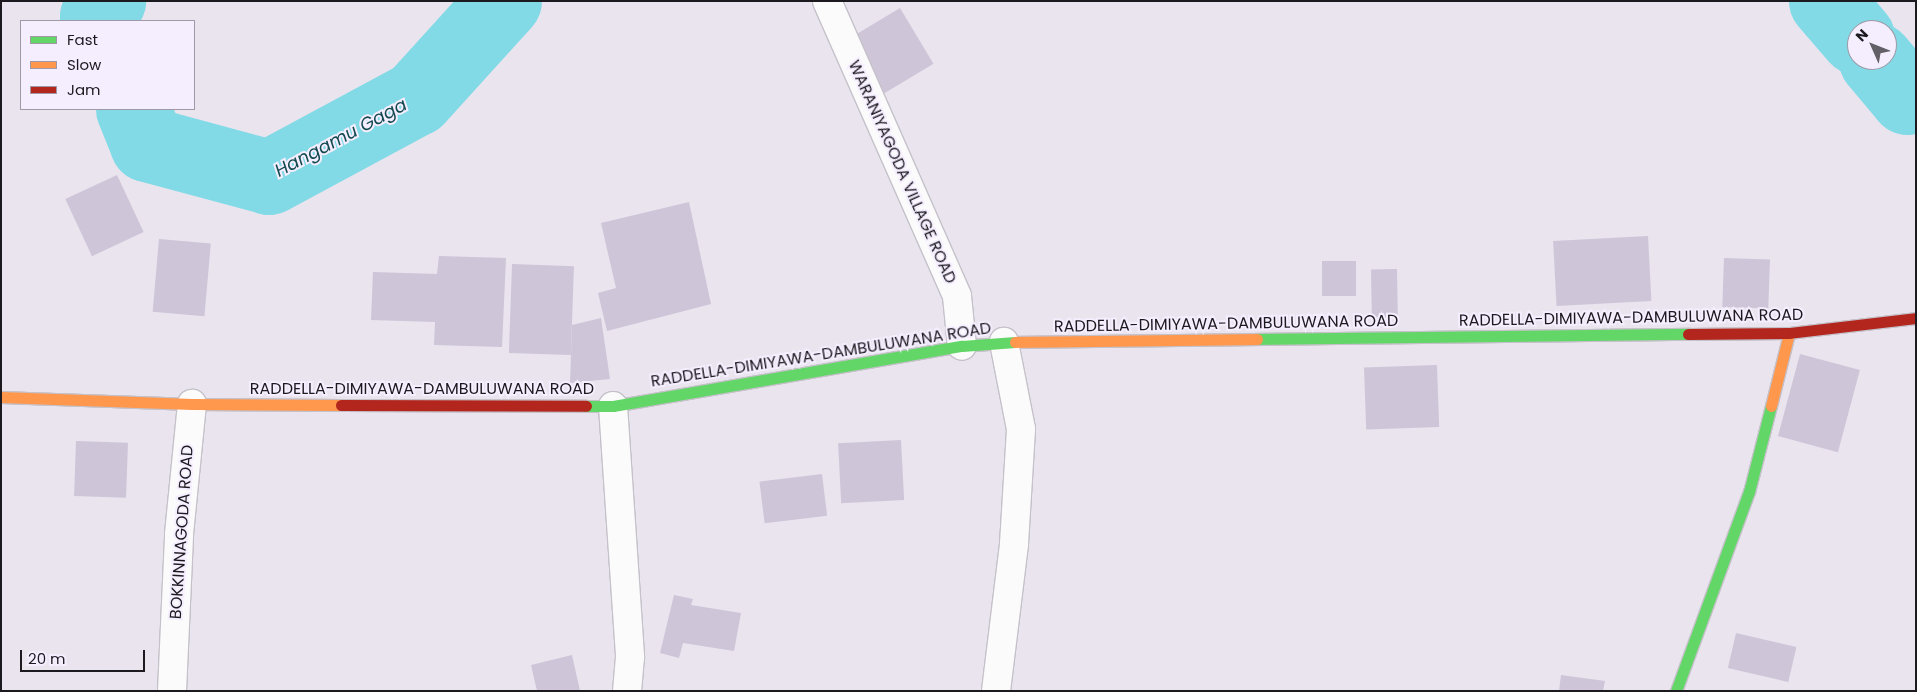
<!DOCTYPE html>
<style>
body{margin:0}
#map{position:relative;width:1917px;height:692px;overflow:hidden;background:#e9e4ee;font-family:Poppins,sans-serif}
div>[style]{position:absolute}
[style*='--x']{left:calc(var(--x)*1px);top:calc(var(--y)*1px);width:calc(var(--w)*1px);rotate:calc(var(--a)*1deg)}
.river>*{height:75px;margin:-37.5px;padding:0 37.5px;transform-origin:37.5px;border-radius:37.5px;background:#82dae6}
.building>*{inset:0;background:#cec5d8;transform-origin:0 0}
.roads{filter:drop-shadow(1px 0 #c5c1c9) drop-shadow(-1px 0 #c5c1c9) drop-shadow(0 1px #c5c1c9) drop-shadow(0 -1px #c5c1c9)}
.street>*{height:28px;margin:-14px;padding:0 14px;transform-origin:14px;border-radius:14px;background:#fcfbfc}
.fast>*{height:11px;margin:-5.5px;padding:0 5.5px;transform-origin:5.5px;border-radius:5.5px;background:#63d668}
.slow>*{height:11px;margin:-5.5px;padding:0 5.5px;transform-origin:5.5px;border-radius:5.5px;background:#ff974d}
.jam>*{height:11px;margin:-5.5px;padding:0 5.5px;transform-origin:5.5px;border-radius:5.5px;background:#b3261e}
span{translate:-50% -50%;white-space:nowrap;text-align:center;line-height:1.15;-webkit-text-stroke:4px #f5eeff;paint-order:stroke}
.street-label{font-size:16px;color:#1c191f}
.water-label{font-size:18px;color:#124a50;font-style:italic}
.frame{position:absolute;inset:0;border:2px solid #1c191f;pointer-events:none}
.legend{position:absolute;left:20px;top:20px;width:175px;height:90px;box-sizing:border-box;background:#f5eeff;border:1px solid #9e99a5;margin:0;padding:6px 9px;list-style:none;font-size:15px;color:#1c191f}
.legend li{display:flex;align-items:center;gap:10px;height:25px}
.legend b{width:25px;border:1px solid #9e99a5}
.north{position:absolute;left:1847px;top:20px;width:50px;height:50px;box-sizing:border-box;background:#f5eeff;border:1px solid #9e99a5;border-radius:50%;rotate:314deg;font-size:14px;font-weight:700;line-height:20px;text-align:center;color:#1c191f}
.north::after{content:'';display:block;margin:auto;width:18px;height:22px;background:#646067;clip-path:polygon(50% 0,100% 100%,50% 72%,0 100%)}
.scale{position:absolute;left:20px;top:650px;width:125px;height:22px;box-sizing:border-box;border:2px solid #1c191f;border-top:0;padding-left:6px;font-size:15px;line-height:18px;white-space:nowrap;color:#1c191f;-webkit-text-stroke:4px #f5eeff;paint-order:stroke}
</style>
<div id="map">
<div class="river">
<i style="--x:1826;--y:1;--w:48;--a:49.3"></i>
<i style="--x:99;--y:21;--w:5;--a:-112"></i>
<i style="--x:97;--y:16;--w:19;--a:-54"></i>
<i style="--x:1876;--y:60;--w:48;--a:50"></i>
<i style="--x:1907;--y:97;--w:10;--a:-24"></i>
<i style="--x:133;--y:109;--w:38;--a:68"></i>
<i style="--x:147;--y:144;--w:126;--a:15.1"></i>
<i style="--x:269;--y:177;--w:167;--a:-28.3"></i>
<i style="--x:416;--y:98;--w:131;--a:-47.8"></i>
</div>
<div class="building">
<i style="left:900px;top:8px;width:65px;height:65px;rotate:59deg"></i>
<i style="left:117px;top:175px;width:63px;height:57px;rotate:65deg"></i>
<i style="clip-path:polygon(689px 202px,711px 304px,607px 331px,598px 293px,616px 288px,601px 223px)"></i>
<i style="left:1648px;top:236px;width:65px;height:95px;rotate:87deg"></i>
<i style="left:159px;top:239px;width:52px;height:73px;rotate:5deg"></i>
<i style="clip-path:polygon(439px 256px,506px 258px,502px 347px,434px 345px,435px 322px,371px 320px,373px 272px,437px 274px)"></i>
<i style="left:1724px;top:258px;width:46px;height:49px;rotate:2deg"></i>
<i style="left:1322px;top:261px;width:34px;height:35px"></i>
<i style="left:512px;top:264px;width:62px;height:89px;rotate:2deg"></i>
<i style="left:1397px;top:269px;width:48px;height:26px;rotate:89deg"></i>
<i style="clip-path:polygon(601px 318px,610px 379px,570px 383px,572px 325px)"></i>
<i style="left:1800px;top:354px;width:62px;height:85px;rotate:15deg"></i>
<i style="left:1437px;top:365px;width:62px;height:73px;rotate:88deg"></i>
<i style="left:901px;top:440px;width:60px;height:63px;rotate:87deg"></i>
<i style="left:76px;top:441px;width:52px;height:55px;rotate:2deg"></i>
<i style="left:822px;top:474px;width:42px;height:63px;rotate:83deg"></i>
<i style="clip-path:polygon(674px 595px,693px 599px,691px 605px,741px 613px,734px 651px,683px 643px,679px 658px,660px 653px)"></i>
<i style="left:1736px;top:633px;width:62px;height:36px;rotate:13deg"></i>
<i style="clip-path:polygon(572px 655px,580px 691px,537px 691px,531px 665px)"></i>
<i style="clip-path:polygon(1561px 675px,1605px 681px,1603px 691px,1559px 691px)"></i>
</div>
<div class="roads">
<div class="street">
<i style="--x:827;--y:1;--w:322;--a:66.2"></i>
<i style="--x:957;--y:296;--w:50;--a:84.3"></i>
<i style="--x:613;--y:406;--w:252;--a:86.1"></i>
<i style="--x:630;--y:657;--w:34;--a:95"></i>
<i style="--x:172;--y:691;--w:157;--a:-87.4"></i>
<i style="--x:179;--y:534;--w:131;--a:-84.3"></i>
<i style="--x:996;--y:691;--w:148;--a:-83"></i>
<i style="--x:1014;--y:544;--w:115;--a:-86.5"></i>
<i style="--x:1021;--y:429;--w:89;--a:-101.1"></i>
</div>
<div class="fast">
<i style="--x:1257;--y:339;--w:431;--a:-0.7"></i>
<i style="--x:586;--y:406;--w:27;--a:0"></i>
<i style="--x:613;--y:406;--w:354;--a:-9.8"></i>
<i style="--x:962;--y:346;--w:53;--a:-4.3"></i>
<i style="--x:1676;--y:691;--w:212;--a:-69.9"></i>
<i style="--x:1749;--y:492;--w:89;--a:-75.7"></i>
</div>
<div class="slow">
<i style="--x:1015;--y:342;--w:242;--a:-0.7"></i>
<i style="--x:1;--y:397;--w:191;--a:2.1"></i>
<i style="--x:192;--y:404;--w:149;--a:0.4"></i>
<i style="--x:1771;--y:406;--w:75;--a:-76.1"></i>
</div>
<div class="jam">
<i style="--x:1688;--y:334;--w:101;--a:-0.6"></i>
<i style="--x:1789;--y:333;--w:128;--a:-6.7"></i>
<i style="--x:341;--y:405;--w:245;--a:0.2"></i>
</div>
</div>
<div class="street-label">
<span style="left:902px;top:172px;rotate:66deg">WARANIYAGODA VILLAGE ROAD</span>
<span style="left:1631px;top:318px;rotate:-1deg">RADDELLA-DIMIYAWA-DAMBULUWANA ROAD</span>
<span style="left:1226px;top:324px;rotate:-1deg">RADDELLA-DIMIYAWA-DAMBULUWANA ROAD</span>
<span style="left:821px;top:355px;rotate:-9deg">RADDELLA-DIMIYAWA-DAMBULUWANA ROAD</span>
<span style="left:422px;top:389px">RADDELLA-DIMIYAWA-DAMBULUWANA ROAD</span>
<span style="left:182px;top:532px;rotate:-86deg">BOKKINNAGODA ROAD</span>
</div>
<div class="water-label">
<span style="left:341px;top:138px;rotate:-28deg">Hangamu Gaga</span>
</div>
<div class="frame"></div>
<ul class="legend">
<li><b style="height:6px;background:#63d668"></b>Fast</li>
<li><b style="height:6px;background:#ff974d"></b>Slow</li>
<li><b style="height:6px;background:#b3261e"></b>Jam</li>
</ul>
<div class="north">N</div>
<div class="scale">20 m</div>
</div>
